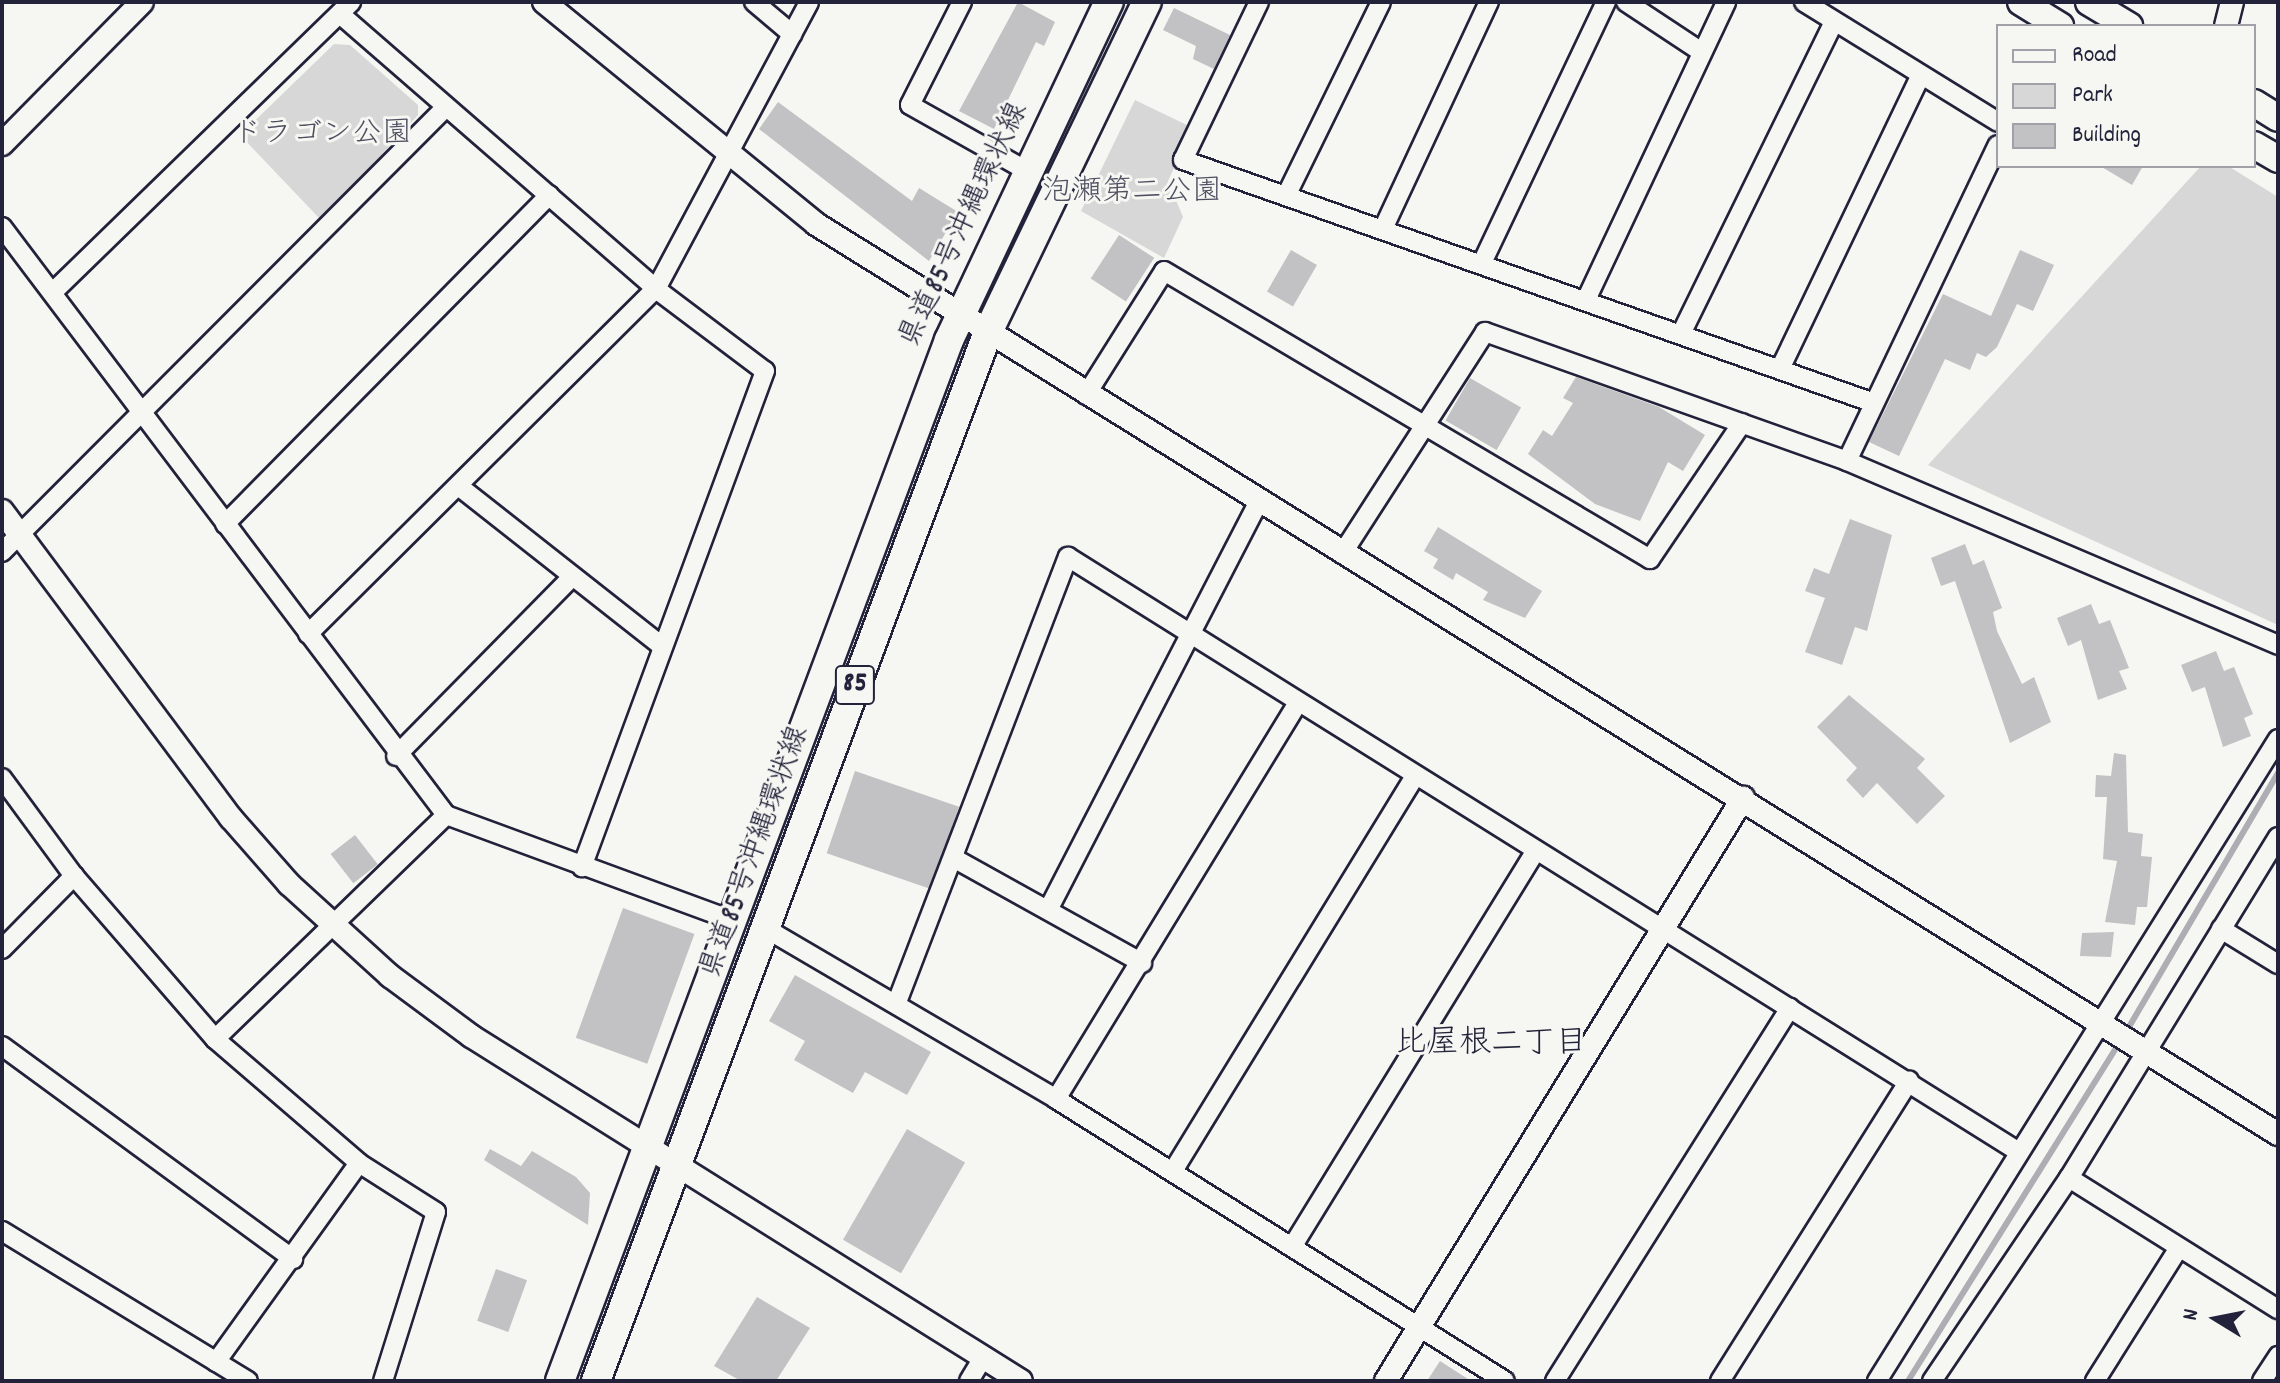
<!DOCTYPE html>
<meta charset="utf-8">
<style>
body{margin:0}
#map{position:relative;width:2280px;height:1383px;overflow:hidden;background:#f6f6f2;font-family:Dekko,"Klee One",sans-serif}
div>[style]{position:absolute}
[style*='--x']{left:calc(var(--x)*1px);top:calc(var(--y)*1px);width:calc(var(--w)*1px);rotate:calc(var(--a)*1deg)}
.green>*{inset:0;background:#d7d7d7}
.stream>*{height:6px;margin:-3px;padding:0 3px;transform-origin:3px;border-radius:3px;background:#adadb3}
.building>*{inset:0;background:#c2c2c4;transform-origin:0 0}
.roads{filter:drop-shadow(2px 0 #22223b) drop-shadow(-2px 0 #22223b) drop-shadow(0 2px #22223b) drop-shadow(0 -2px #22223b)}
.minor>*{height:18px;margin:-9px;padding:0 9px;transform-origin:9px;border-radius:9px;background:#f6f6f2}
.tertiary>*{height:22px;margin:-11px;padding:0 11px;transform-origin:11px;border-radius:11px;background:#f6f6f2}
.secondary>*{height:26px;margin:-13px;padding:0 13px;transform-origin:13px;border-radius:13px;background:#f6f6f2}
.primary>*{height:28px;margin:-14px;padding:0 14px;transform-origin:14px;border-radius:14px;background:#f6f6f2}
span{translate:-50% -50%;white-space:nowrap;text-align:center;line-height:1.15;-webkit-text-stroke:6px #f6f6f2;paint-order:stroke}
.shield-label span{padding:2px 6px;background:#f6f6f2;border:2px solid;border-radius:6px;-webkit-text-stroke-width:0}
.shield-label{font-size:28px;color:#22223b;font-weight:700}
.park-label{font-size:30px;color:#4f4f62}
.street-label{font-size:30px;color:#22223b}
.neighbourhood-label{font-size:32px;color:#22223b}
.frame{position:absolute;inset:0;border:4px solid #22223b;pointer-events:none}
.legend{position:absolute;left:1996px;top:24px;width:260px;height:144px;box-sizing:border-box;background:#f6f6f2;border:2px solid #a1a1a9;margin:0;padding:10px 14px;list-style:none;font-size:24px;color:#22223b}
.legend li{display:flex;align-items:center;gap:16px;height:40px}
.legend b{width:40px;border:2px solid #a1a1a9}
.north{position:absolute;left:2176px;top:1279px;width:80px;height:80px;-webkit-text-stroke:6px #f6f6f2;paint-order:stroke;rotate:280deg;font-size:22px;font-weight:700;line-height:32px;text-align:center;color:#22223b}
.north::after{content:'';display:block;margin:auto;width:28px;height:36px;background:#22223b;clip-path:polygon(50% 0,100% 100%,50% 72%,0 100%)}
</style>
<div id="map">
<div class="green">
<i style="clip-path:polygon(334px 44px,350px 45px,418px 105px,418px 115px,321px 220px,240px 135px)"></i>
<i style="clip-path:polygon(1135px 100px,1193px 128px,1168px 181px,1183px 217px,1164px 258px,1081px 211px)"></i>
<i style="clip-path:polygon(2201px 166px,2228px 166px,2278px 197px,2278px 625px,1928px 465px)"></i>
</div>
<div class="stream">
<i style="--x:2126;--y:1032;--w:300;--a:-59.6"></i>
<i style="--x:1908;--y:1381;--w:400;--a:-58"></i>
</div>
<div class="building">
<i style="clip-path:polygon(1018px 2px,1055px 22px,1044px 46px,1036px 42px,994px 129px,959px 111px)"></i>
<i style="clip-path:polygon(1174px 8px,1230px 35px,1214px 69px,1193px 59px,1196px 46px,1163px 30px)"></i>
<i style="clip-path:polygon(778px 102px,912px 201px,919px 188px,958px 212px,929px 261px,759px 129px)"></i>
<i style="clip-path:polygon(2100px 166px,2143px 166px,2132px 185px)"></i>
<i style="left:1119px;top:235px;width:42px;height:52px;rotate:33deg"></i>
<i style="left:1291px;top:250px;width:30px;height:48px;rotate:30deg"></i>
<i style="clip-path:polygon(2020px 250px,2054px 265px,2033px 311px,2017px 304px,1997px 347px,1986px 357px,1977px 353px,1970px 370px,1945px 359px,1899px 456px,1869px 442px,1943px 294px,1991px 316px)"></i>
<i style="clip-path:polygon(1576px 377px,1659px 407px,1705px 435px,1683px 471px,1668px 462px,1640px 521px,1595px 504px,1528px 454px,1543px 430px,1552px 436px,1573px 403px,1563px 398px)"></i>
<i style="left:1470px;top:378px;width:59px;height:49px;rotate:30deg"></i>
<i style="clip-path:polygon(1850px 519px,1892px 535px,1867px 631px,1855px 627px,1842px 665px,1805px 652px,1825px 598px,1805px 591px,1814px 568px,1829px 574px)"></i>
<i style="clip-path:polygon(1438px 527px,1542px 591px,1525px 618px,1483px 600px,1488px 592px,1456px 573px,1453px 580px,1433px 568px,1438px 559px,1424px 551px)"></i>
<i style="clip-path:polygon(1965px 544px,1973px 565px,1984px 560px,2002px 608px,1993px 612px,1997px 631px,2022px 684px,2034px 677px,2051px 722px,2010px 743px,1955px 581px,1941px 586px,1931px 558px)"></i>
<i style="clip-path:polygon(2091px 604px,2099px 624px,2110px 620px,2129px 668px,2119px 671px,2127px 689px,2098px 700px,2081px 640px,2068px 646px,2057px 618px)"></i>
<i style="clip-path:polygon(2216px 651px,2224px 671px,2234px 667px,2253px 714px,2244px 718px,2251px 736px,2223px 747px,2205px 687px,2192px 692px,2181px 665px)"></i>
<i style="clip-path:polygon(1849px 695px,1925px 759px,1917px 768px,1945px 796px,1917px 824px,1877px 783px,1863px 798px,1846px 780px,1857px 768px,1817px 727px)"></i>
<i style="clip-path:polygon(2114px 753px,2126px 755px,2128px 832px,2143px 834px,2141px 856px,2152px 857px,2147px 907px,2137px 907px,2135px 925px,2105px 922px,2117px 861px,2103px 859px,2107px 797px,2095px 797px,2096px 775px,2111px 776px)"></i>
<i style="left:855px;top:771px;width:110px;height:87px;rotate:19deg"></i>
<i style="left:355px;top:835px;width:37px;height:31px;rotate:52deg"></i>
<i style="left:623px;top:908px;width:76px;height:138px;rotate:20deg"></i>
<i style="clip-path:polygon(2114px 932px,2111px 957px,2080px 956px,2082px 933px)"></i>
<i style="clip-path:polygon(795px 975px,931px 1052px,907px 1095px,865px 1072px,853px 1093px,794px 1060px,805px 1041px,769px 1021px)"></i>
<i style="left:907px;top:1129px;width:67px;height:128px;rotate:30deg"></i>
<i style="clip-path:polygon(490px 1149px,521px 1166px,532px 1151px,576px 1177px,590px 1193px,588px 1225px,484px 1160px)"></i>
<i style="left:496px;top:1269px;width:33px;height:55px;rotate:20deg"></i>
<i style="clip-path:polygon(757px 1297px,810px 1328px,776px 1381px,741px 1381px,714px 1366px)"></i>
<i style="clip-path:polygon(1440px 1361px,1471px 1381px,1427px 1381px)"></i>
</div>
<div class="roads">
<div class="minor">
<i style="--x:754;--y:2;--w:50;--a:40.1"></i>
<i style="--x:962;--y:2;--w:115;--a:116.8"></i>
<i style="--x:910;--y:105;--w:134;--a:29.4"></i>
<i style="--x:1259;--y:2;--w:175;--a:115.7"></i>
<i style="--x:1183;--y:160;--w:732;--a:19.37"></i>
<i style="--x:1626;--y:2;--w:89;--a:33.5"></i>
<i style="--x:1804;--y:2;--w:228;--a:31.7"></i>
<i style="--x:340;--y:14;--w:419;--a:41"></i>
<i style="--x:656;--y:289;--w:136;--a:37"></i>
<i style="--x:765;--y:371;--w:529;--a:110.25"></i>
<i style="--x:1286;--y:196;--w:216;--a:-63.9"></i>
<i style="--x:2;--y:227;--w:737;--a:52.94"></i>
<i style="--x:446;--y:815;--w:305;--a:20.2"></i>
<i style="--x:1383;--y:229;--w:251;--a:-65"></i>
<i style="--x:1482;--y:263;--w:289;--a:-64.6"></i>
<i style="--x:53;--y:292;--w:416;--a:-44.2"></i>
<i style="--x:1586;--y:300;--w:329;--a:-64.8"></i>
<i style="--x:1681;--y:334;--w:348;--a:-63.9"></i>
<i style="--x:1780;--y:369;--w:326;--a:-64.4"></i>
<i style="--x:1086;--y:395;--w:146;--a:-57.8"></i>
<i style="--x:1164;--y:271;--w:565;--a:30.65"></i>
<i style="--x:1650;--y:559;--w:164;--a:-55.9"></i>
<i style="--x:1847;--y:461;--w:350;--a:-64.5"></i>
<i style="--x:461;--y:488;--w:256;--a:38.2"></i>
<i style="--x:225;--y:524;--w:462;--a:-45.4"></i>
<i style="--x:2;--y:552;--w:626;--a:-45.06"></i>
<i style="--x:1342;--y:554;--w:264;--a:-57.2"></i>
<i style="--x:1485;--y:332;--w:384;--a:19.6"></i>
<i style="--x:1847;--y:461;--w:469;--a:23.1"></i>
<i style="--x:308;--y:634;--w:490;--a:-44.8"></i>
<i style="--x:656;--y:289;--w:325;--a:-61.9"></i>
<i style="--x:396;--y:756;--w:248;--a:-45.5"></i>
<i style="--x:2;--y:778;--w:122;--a:53.7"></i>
<i style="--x:74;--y:876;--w:216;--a:49.1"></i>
<i style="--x:215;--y:1039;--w:190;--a:40.7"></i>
<i style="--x:359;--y:1163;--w:91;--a:32.5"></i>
<i style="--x:436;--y:1212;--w:177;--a:107.4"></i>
<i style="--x:957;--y:860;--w:212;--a:29.1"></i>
<i style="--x:1048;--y:910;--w:460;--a:-62.7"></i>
<i style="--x:765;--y:928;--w:338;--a:30.4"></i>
<i style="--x:1056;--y:1099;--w:530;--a:32.13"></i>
<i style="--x:2221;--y:929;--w:67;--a:31.6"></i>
<i style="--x:2;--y:949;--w:103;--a:-45.4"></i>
<i style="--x:897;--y:1002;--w:477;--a:-69"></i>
<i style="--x:1068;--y:557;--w:1122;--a:32.03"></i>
<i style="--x:215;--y:1039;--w:322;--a:-44.1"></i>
<i style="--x:2;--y:1046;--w:361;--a:36.2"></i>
<i style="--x:1056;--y:1099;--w:465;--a:-58.6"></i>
<i style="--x:1173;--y:1171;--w:463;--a:-58.5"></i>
<i style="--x:2069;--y:1178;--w:247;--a:32.1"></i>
<i style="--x:2;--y:1231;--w:288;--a:31.4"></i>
<i style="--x:1292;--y:1247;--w:464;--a:-58.4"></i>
<i style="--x:216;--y:1362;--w:245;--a:-54.3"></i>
<i style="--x:969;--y:1381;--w:27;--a:-59"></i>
<i style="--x:1555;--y:1381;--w:441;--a:-57.8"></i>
<i style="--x:1720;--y:1381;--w:355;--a:-57.8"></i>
<i style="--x:1877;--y:1381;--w:757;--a:-58.01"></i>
<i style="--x:1932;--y:1381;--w:245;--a:-56"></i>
<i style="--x:2069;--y:1178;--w:400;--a:-58.5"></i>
<i style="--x:2095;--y:1381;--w:156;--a:-57.8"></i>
<i style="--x:2262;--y:1381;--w:30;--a:-57"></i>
</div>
<div class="tertiary">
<i style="--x:544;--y:2;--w:351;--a:39.2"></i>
<i style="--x:816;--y:224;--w:1722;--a:31.9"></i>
<i style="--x:2226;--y:26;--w:25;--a:-76"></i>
<i style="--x:2;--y:144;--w:199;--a:-45.4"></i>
<i style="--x:2;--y:511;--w:383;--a:53.3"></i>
<i style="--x:231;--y:818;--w:88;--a:48.7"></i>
<i style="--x:289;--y:884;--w:137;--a:42.3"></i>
<i style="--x:390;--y:976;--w:101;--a:36.5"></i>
<i style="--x:471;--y:1036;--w:649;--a:32.1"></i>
<i style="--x:1386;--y:1381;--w:684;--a:-58.52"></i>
</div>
<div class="secondary">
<i style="--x:2021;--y:2;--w:46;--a:31.6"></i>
<i style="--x:2089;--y:2;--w:47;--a:31"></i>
<i style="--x:2254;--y:103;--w:28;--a:32"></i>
<i style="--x:2254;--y:145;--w:28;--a:30"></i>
</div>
<div class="primary">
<i style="--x:560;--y:1381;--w:1111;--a:-69.51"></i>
<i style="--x:949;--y:340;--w:374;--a:-64.7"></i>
<i style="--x:596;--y:1381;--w:1120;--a:-69.51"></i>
<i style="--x:988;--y:332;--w:366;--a:-64.3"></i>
</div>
</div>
<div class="shield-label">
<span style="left:855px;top:685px">85</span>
</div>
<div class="park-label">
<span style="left:322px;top:136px">ドラゴン公園</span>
<span style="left:1132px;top:194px">泡瀬第二公園</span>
</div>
<div class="street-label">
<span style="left:966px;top:226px;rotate:-65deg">県道85号沖縄環状線</span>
<span style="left:757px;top:853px;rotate:-70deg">県道85号沖縄環状線</span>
</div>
<div class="neighbourhood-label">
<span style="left:1491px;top:1045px">比屋根二丁目</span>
</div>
<div class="frame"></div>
<ul class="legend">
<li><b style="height:10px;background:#f6f6f2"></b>Road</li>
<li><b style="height:22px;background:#d7d7d7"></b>Park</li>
<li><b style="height:22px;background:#c2c2c4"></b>Building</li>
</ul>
<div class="north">N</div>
</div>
